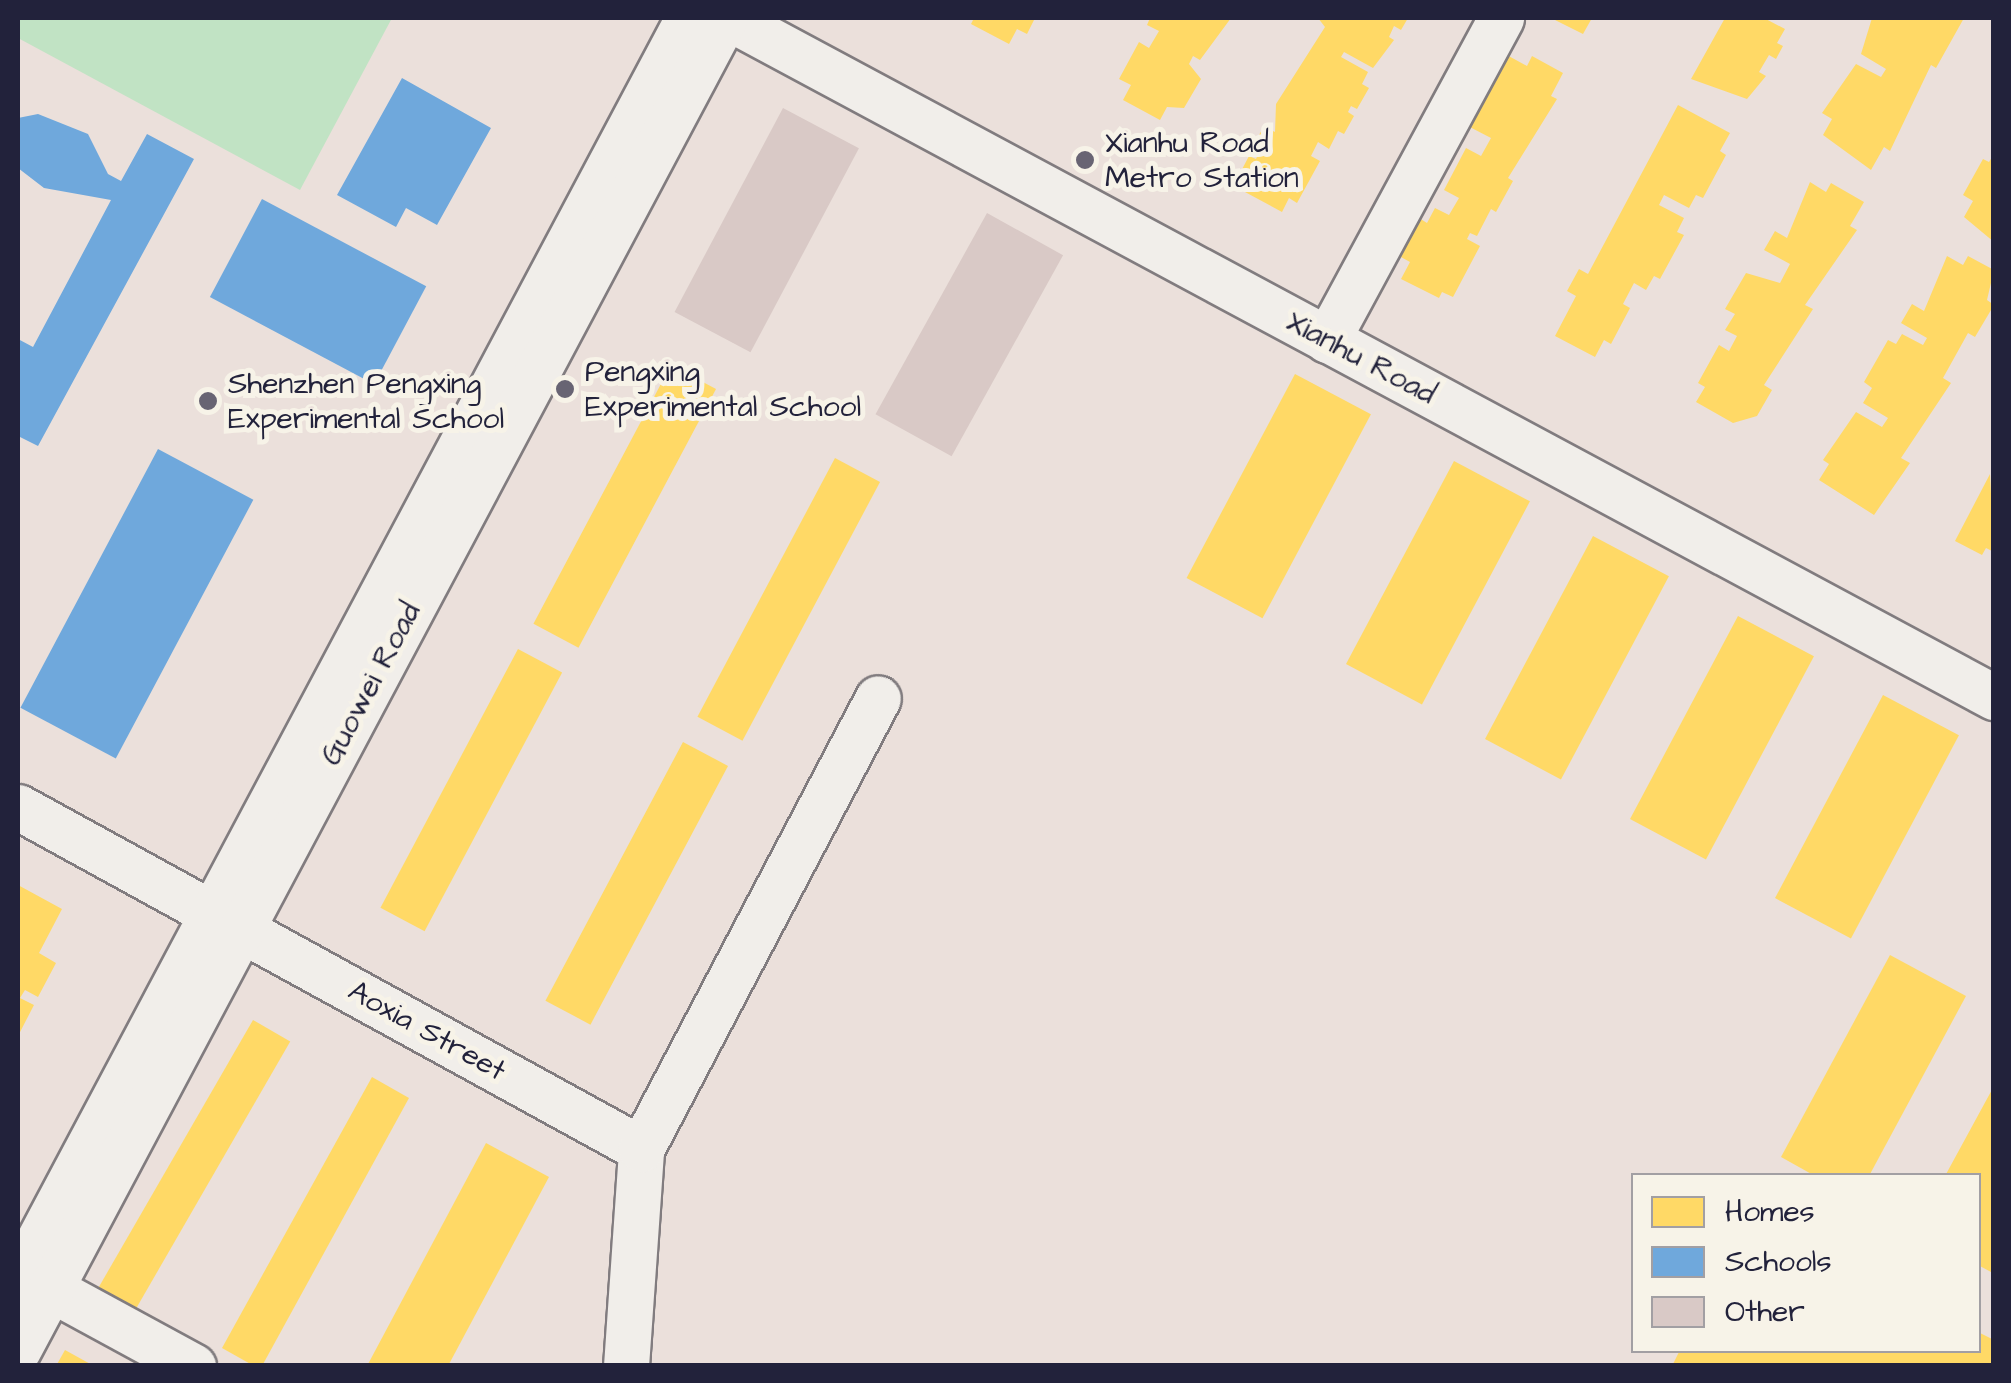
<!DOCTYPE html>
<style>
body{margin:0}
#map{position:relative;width:2011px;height:1383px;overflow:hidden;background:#ebe0db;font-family:"Architects Daughter",sans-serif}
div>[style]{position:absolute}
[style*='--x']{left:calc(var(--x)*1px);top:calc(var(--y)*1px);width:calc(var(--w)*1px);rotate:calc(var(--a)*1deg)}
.green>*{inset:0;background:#c1e3c4}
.homes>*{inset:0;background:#ffd966;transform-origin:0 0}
.schools>*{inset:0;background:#6fa8dc;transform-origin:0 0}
.building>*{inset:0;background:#d9c9c6;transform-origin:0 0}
.roads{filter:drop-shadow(2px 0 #817c7f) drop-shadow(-2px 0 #817c7f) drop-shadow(0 2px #817c7f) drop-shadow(0 -2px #817c7f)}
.minor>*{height:45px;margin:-22.5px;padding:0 22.5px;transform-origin:22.5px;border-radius:22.5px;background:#f1eeea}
.dots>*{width:28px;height:28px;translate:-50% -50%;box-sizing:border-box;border:5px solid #f7f3e8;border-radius:50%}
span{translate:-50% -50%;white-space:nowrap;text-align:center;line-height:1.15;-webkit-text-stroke:10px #f7f3e8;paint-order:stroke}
.poi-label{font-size:30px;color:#22223b}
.left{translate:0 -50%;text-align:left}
.street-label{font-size:30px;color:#22223b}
.frame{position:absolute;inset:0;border:20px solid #22223b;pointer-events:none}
.legend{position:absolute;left:1631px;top:1173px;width:350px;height:180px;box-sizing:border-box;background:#f7f3e8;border:2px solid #a29fa3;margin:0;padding:12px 18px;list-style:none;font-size:30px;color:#22223b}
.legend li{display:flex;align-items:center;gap:20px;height:50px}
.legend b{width:50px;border:2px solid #a29fa3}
</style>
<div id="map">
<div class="green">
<i style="clip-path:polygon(18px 18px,392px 18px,300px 190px,18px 38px)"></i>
</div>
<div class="homes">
<i style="clip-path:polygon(974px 18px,1035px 18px,1027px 34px,1017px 29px,1009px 44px,971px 24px)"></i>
<i style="clip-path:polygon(1150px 18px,1231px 18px,1200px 60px,1193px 56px,1189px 64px,1201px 79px,1184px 108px,1167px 107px,1160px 120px,1123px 100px,1131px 85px,1119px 79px,1139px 42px,1149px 48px,1159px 31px,1147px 25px)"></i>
<i style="clip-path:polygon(1318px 18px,1408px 18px,1401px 30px,1394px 26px,1389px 37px,1394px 40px,1373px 68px,1344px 52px,1341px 57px,1368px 72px,1362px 84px,1369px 88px,1357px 109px,1351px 106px,1348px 112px,1354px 116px,1344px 134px,1338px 131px,1329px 149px,1318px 142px,1311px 156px,1320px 161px,1297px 203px,1289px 198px,1282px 212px,1245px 192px,1251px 182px,1239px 175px,1249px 156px,1256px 159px,1260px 150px,1253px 146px,1264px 126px,1275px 132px,1276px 104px,1325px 27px)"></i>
<i style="clip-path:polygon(1551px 18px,1592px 18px,1583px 34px)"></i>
<i style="clip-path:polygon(1725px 18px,1764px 18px,1785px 29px,1777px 43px,1783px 46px,1776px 59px,1769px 55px,1759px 72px,1766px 76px,1747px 99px,1691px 79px)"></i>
<i style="clip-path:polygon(1872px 18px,1964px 18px,1936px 68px,1931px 65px,1890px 151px,1884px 147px,1871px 170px,1823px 135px,1832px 119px,1822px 113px,1856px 64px,1881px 77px,1886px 69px,1861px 54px)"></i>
<i style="clip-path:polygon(1505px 54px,1527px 66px,1532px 56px,1563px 73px,1551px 96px,1557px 99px,1508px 178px,1513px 181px,1496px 212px,1491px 209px,1477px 236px,1470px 233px,1467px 239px,1480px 246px,1453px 297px,1442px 292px,1439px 298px,1401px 279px,1410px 262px,1399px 256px,1419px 218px,1427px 223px,1435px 208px,1449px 215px,1459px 198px,1444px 190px,1466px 148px,1481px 156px,1491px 138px,1462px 123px)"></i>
<i style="clip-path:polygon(1678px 105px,1730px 133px,1720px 151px,1726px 155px,1703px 198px,1696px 195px,1689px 208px,1664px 195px,1659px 205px,1684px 218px,1677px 232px,1684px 235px,1660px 279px,1654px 276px,1646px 290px,1634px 283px,1623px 304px,1630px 308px,1611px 344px,1604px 340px,1595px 357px,1555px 336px,1576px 296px,1567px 291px,1579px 269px,1588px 274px)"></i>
<i style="clip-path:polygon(1994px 154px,1994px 242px,1964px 217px,1973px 201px,1963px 195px,1983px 159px,1989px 162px)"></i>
<i style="clip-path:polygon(1810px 182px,1826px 192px,1831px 183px,1864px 202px,1850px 226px,1857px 230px,1805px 305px,1813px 309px,1764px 385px,1772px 390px,1757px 416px,1733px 423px,1696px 402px,1705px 387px,1698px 383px,1719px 345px,1729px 351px,1737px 336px,1725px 330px,1735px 314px,1725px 309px,1746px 273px,1780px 283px,1790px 264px,1764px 250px,1775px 231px,1787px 238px)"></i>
<i style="clip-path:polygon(1947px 256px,1963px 265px,1968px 256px,1994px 270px,1987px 300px,1994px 305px,1975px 337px,1968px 333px,1943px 378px,1951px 383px,1901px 458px,1910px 463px,1874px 515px,1819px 480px,1829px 464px,1823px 460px,1856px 412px,1882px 427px,1888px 418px,1863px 403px,1872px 388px,1864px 382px,1888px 340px,1896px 344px,1902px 334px,1923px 345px,1927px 338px,1901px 323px,1912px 304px,1924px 311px)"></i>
<i style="left:671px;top:365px;width:51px;height:293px;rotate:28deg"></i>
<i style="left:1295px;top:374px;width:86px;height:231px;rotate:28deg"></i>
<i style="left:835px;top:458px;width:51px;height:293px;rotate:28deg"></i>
<i style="left:1454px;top:461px;width:86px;height:230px;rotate:28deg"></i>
<i style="clip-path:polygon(1990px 474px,1994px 552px,1986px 548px,1982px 555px,1955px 541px)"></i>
<i style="left:1593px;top:536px;width:86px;height:230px;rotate:28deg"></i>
<i style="left:1738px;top:616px;width:86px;height:230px;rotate:28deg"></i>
<i style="left:518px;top:649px;width:50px;height:293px;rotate:28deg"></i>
<i style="left:1883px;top:695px;width:86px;height:230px;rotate:28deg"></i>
<i style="left:683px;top:742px;width:51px;height:293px;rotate:28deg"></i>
<i style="clip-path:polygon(18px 885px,62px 909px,39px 953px,56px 963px,38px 997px,25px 990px,20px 998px,34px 1005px,18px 1036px)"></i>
<i style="clip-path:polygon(1890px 955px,1966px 996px,1869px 1176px,1815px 1176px,1781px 1157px)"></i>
<i style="left:253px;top:1020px;width:43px;height:310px;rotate:30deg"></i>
<i style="clip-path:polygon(372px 1077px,409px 1098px,262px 1366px,254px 1366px,222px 1348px)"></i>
<i style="clip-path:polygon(1994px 1086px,1994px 1268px,1991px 1272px,1978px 1265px,1978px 1176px,1945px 1176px)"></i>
<i style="clip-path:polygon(486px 1143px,549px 1177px,448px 1366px,367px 1366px)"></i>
<i style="clip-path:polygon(1978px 1332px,1994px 1340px,1994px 1366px,1672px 1366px,1680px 1350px,1978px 1350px)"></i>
<i style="clip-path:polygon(65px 1350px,94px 1366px,56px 1366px)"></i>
</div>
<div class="schools">
<i style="clip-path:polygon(402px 78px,491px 128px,437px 225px,406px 208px,396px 227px,337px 195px)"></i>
<i style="clip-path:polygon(38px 114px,88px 134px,108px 174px,121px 181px,147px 134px,194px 159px,38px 446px,18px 436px,18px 339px,33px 347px,111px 200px,44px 188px,18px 168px,18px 118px)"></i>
<i style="left:262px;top:199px;width:186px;height:111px;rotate:28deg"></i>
<i style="left:158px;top:449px;width:108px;height:293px;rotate:28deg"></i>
</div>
<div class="building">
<i style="left:783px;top:108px;width:86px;height:231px;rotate:28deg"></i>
<i style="left:987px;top:213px;width:87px;height:230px;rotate:29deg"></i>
</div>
<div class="roads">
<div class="minor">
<i style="--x:729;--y:18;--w:1436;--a:28.23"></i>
<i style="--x:1327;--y:340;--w:366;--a:-61.6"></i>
<i style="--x:18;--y:807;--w:711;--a:28.76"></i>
<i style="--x:27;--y:1276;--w:189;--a:28.5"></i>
<i style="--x:18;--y:1279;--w:1428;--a:-62.02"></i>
<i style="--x:18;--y:1350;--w:1508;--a:-62.04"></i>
<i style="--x:626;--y:1366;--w:218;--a:-86"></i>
<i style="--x:641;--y:1149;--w:509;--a:-62.28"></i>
</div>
</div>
<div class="dots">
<i style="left:1085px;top:160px;background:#686473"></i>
<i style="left:565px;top:389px;background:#686473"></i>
<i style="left:208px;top:401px;background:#686473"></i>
</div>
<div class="poi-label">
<span class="left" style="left:1105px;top:160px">Xianhu Road<br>Metro Station</span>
<span class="left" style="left:585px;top:389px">Pengxing<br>Experimental School</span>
<span class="left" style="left:228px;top:401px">Shenzhen Pengxing<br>Experimental School</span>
</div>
<div class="street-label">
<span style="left:1361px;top:358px;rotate:28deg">Xianhu Road</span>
<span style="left:371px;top:684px;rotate:-62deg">Guowei Road</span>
<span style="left:427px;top:1031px;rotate:29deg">Aoxia Street</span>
</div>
<div class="frame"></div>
<ul class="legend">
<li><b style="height:28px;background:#ffd966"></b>Homes</li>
<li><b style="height:28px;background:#6fa8dc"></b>Schools</li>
<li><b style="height:28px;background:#d9c9c6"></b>Other</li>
</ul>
</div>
